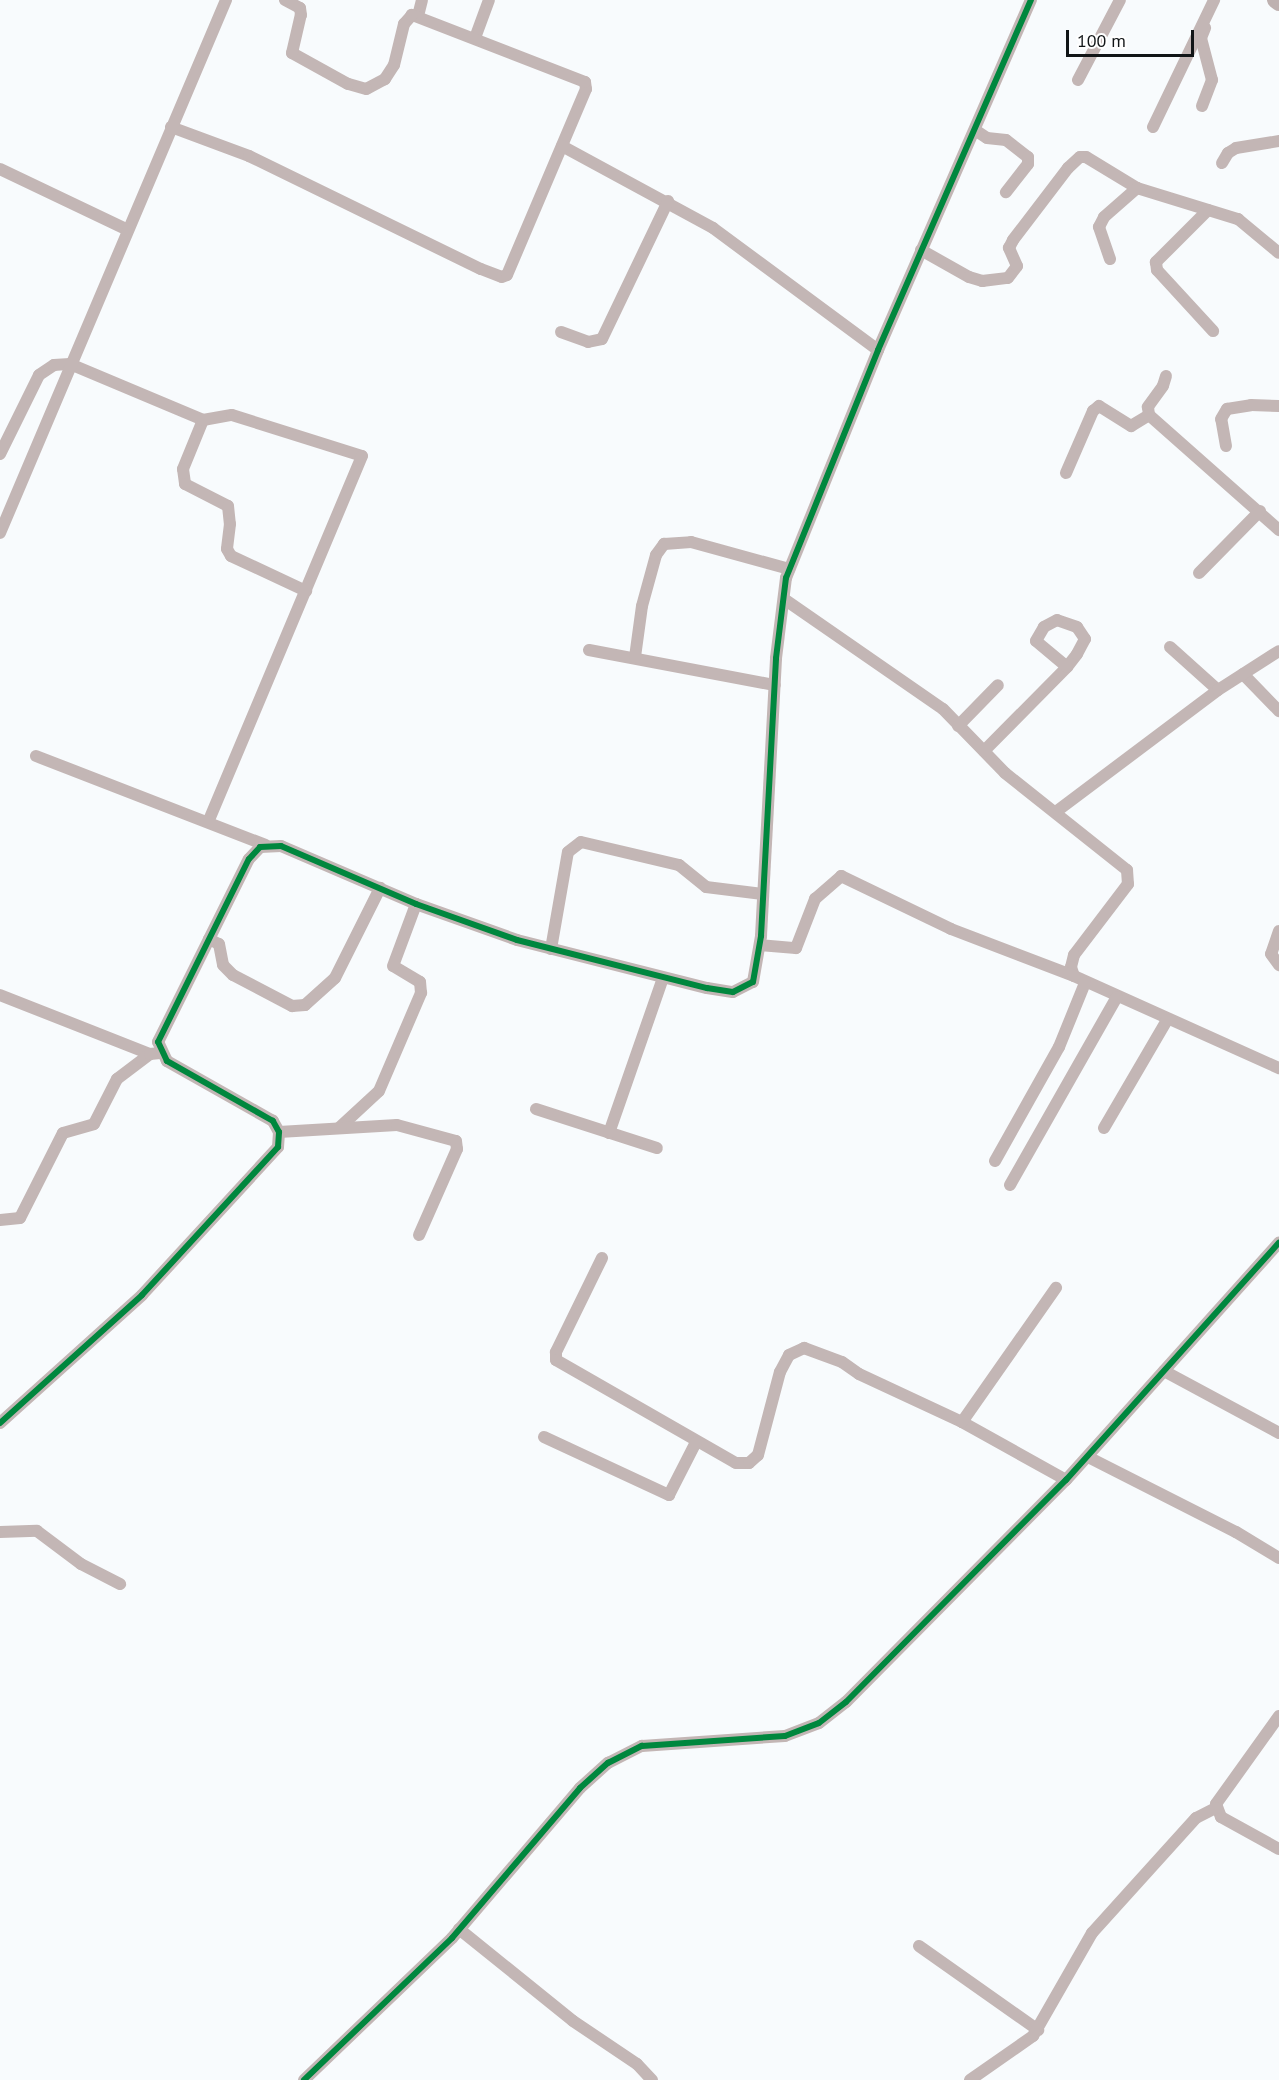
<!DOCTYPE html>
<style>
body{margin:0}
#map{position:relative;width:1279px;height:2080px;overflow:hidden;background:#f8fbfd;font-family:"PT Sans",sans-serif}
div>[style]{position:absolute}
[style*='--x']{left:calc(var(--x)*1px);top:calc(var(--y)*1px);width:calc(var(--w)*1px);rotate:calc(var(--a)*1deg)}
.minor>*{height:12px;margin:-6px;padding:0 6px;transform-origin:6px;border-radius:6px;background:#c3b6b5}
.highway>*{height:16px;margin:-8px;padding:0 8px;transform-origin:8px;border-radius:8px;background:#beb1b0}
.cycleway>*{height:6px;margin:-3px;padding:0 3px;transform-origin:3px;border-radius:3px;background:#00873e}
span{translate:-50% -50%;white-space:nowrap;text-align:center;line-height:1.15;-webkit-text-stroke:6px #fff;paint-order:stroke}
.scale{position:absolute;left:1066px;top:30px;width:128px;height:27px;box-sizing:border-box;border:3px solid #111517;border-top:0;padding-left:8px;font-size:18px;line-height:21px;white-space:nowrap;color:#111517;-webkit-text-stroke:4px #fff;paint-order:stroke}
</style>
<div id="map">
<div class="minor">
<i style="--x:418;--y:16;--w:16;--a:-76"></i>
<i style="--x:475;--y:38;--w:40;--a:-69.8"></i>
<i style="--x:1078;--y:80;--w:90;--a:-62.3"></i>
<i style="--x:1202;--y:106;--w:28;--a:-69"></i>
<i style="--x:1212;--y:80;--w:43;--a:-104.7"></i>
<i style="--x:1201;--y:38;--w:11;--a:-68"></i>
<i style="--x:171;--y:127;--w:83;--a:20.4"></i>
<i style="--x:249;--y:156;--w:258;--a:26"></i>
<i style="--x:481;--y:269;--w:22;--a:21"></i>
<i style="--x:502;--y:277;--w:5;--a:-22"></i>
<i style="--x:507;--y:275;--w:202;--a:-67"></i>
<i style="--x:586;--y:89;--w:7;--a:-98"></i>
<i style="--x:585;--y:82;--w:186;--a:-158.8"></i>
<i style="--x:412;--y:15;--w:12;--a:132"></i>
<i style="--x:404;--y:24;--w:42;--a:103.7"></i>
<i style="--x:394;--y:65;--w:17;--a:123"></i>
<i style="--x:385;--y:79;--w:21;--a:152"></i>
<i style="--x:366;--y:89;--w:19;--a:-164"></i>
<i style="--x:348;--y:84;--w:64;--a:-151"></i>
<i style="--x:292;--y:53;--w:39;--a:-77"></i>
<i style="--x:301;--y:15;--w:7;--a:-98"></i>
<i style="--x:300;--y:8;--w:17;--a:-152"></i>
<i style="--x:1153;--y:127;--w:141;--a:-64.3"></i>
<i style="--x:975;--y:130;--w:14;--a:34"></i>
<i style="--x:987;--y:138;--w:19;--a:6"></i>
<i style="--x:1006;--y:140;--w:28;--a:38"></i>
<i style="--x:1028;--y:157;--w:7;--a:90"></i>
<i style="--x:1028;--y:164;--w:36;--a:128"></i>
<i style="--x:562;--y:146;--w:172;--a:28.5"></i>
<i style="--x:713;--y:228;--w:205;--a:36.5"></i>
<i style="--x:1222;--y:163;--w:12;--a:-59"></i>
<i style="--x:1228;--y:153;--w:9;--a:-32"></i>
<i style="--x:1236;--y:148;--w:44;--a:-9.2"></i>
<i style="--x:0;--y:169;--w:140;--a:25.5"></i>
<i style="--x:1208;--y:210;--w:74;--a:135"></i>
<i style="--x:1156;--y:262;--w:8;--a:83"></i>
<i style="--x:1157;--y:270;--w:83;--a:47.4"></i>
<i style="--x:921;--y:250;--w:55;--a:29.4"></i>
<i style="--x:969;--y:277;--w:14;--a:17"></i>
<i style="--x:982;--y:281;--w:26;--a:-7"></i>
<i style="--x:1008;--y:278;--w:15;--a:-53"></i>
<i style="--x:1017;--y:266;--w:20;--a:-114"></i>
<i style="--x:1009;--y:248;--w:9;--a:-63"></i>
<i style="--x:1013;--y:240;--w:91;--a:-52.6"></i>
<i style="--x:1068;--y:168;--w:16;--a:-43"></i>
<i style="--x:1080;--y:157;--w:6;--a:0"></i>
<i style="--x:1086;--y:157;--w:60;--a:31.3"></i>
<i style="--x:1137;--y:188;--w:106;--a:17.1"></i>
<i style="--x:1238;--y:219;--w:53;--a:39.7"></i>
<i style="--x:1110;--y:259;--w:34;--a:-109"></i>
<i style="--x:1099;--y:227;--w:11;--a:-63"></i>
<i style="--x:1104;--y:217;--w:44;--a:-41.3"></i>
<i style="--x:561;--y:332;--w:29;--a:20"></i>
<i style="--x:588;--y:342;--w:14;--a:-12"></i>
<i style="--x:602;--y:339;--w:153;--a:-64.4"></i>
<i style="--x:1166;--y:376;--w:10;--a:107"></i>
<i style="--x:1163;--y:386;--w:26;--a:126"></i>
<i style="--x:1148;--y:407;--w:8;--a:83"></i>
<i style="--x:1149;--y:415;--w:174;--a:41.5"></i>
<i style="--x:203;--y:420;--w:53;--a:112.2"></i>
<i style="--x:183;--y:469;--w:15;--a:82"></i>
<i style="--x:185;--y:484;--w:48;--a:27.1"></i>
<i style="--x:228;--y:506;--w:18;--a:84"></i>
<i style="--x:230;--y:524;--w:25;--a:97"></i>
<i style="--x:227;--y:549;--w:8;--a:60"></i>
<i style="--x:231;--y:556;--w:83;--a:25"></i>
<i style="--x:1226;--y:446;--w:27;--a:-100"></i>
<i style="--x:1221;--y:419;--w:12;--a:-59"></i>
<i style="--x:1227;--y:409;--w:24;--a:-9"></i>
<i style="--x:1251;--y:405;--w:28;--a:2"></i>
<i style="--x:0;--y:454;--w:88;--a:-63.7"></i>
<i style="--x:39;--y:375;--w:18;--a:-34"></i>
<i style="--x:54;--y:365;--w:16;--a:-4"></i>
<i style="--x:70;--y:364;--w:144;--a:22.8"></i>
<i style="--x:203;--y:420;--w:29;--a:-10"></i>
<i style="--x:232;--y:415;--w:136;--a:17.5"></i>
<i style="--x:362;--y:456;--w:397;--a:112.8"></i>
<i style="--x:1066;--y:473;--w:68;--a:-66.5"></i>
<i style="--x:1093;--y:411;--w:8;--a:-40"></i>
<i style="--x:1099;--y:406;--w:38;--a:32"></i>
<i style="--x:1131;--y:426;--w:21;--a:-31"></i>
<i style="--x:0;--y:533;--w:579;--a:-67.02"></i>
<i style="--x:1199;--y:573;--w:87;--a:-45.5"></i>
<i style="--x:784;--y:599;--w:193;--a:34.7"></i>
<i style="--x:943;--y:709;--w:89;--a:45.9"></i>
<i style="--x:1005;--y:773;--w:156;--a:38.5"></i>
<i style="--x:1127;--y:870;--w:14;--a:86"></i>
<i style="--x:1128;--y:884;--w:89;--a:127.3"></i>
<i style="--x:1074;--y:955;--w:12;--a:104"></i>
<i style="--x:1071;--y:967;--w:9;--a:72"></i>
<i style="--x:1074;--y:976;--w:225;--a:24.2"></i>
<i style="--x:1170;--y:647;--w:64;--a:41.9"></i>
<i style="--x:589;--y:650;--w:189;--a:10.7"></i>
<i style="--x:635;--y:657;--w:51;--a:-82.2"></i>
<i style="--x:642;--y:606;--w:53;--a:-74.6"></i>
<i style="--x:656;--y:555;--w:14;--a:-54"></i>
<i style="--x:664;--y:544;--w:27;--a:-4"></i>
<i style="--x:691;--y:542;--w:102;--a:15.4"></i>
<i style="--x:1243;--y:674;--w:52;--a:45.8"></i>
<i style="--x:958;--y:726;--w:57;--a:-45.7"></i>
<i style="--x:984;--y:751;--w:118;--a:-45.3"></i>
<i style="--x:1067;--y:667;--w:16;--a:-52"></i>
<i style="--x:1077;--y:654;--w:17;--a:-62"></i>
<i style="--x:1085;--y:639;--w:14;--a:-124"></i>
<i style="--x:1077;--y:627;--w:21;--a:-161"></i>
<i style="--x:1057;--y:620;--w:15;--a:152"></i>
<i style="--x:1044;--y:627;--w:16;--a:120"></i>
<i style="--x:1036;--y:641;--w:40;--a:40"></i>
<i style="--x:36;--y:756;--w:246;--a:21.2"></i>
<i style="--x:1057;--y:811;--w:201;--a:-36.9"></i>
<i style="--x:1218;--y:690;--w:72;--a:-32.6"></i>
<i style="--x:1279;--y:931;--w:24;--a:109"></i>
<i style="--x:1271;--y:954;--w:14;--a:54"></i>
<i style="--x:209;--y:939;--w:11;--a:27"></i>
<i style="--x:219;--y:944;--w:21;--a:79"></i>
<i style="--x:223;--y:965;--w:14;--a:45"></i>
<i style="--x:233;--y:975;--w:67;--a:27.7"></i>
<i style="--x:292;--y:1006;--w:13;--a:-4"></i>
<i style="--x:305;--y:1005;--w:40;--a:-42"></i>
<i style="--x:335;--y:978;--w:101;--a:-63.4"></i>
<i style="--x:760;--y:945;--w:36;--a:5"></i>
<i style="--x:796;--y:948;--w:53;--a:-68.8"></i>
<i style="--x:815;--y:899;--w:35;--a:-41"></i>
<i style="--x:841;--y:876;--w:122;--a:25.7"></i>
<i style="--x:951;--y:929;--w:132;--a:20.9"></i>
<i style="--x:551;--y:949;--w:98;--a:-80.1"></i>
<i style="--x:568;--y:852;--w:16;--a:-38"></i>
<i style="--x:581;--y:842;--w:101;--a:13.2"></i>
<i style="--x:679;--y:865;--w:35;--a:39"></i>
<i style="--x:706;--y:887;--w:57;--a:7"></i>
<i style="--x:0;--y:995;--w:161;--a:21.5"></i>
<i style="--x:536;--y:1109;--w:127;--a:17.9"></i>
<i style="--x:339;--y:1128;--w:54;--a:-42.8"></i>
<i style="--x:379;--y:1091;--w:107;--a:-66.8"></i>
<i style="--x:421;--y:993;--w:11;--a:-95"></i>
<i style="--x:420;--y:982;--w:31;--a:-149"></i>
<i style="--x:393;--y:966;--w:66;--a:-69.6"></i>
<i style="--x:1104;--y:1128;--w:125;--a:-59.7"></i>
<i style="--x:279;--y:1132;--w:118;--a:-3.4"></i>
<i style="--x:397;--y:1125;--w:61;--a:15.2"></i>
<i style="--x:456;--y:1141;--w:8;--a:83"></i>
<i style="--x:457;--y:1149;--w:94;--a:113.8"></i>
<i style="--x:609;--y:1133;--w:164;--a:-70.8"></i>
<i style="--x:995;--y:1161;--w:131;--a:-60.7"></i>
<i style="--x:1059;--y:1047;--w:69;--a:-67.9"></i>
<i style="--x:1010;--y:1185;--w:216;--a:-60.4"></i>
<i style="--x:0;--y:1220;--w:20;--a:-6"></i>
<i style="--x:20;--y:1218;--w:95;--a:-63.2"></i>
<i style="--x:63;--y:1133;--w:32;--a:-16"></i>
<i style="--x:94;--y:1124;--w:51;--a:-62.9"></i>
<i style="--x:117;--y:1079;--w:41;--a:-37.1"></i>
<i style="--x:150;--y:1054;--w:10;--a:-6"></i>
<i style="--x:602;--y:1258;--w:105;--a:116.1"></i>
<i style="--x:556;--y:1352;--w:8;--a:90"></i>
<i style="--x:556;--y:1360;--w:207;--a:29.8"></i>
<i style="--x:736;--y:1463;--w:13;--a:0"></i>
<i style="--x:749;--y:1463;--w:12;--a:-42"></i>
<i style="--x:758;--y:1455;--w:86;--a:-75.2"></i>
<i style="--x:780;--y:1372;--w:19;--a:-62"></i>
<i style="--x:789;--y:1355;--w:17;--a:-25"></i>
<i style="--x:804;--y:1348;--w:40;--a:20.2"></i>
<i style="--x:842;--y:1362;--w:21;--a:35"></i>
<i style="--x:859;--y:1374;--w:114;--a:25"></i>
<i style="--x:962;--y:1422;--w:119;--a:29.1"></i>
<i style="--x:1164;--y:1371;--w:131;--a:28.3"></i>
<i style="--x:962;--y:1422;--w:164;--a:-55"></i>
<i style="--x:0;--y:1423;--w:191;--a:-42"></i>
<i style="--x:142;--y:1295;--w:201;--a:-47.4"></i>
<i style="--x:278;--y:1147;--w:15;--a:-86"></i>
<i style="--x:279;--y:1132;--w:13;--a:-119"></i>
<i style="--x:273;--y:1121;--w:122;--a:-150.5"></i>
<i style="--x:167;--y:1061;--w:21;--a:-115"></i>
<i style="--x:158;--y:1042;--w:204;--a:-63.6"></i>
<i style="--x:249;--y:859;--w:16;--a:-47"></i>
<i style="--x:260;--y:847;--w:21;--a:-3"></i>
<i style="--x:281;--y:846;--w:147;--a:23.2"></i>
<i style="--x:416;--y:904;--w:107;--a:19.6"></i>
<i style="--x:517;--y:940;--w:196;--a:14.2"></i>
<i style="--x:707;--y:988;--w:26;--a:9"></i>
<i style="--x:733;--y:992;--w:22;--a:-27"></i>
<i style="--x:753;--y:982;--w:47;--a:-80.1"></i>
<i style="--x:761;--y:936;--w:278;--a:-86.9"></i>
<i style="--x:776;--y:658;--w:81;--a:-82.9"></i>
<i style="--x:786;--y:578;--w:246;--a:-68"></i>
<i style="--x:878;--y:350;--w:382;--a:-66.4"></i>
<i style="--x:544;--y:1437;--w:138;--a:24.9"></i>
<i style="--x:669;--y:1495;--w:59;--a:-63"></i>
<i style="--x:1088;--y:1457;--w:166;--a:26.9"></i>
<i style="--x:1236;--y:1532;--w:50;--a:31.2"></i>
<i style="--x:0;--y:1532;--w:37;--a:-2"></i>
<i style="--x:37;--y:1531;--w:55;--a:36.9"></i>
<i style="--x:81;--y:1564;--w:44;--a:27.1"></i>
<i style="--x:1279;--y:1716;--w:108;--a:125.6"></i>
<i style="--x:1216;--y:1804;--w:14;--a:69"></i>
<i style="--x:1221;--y:1817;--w:66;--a:28.9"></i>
<i style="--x:459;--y:1929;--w:146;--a:38.9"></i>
<i style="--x:573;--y:2021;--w:77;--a:33.9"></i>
<i style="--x:637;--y:2064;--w:22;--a:47"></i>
<i style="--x:919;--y:1946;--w:146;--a:35.2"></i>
<i style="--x:304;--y:2080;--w:205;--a:-43.8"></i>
<i style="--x:452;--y:1938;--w:197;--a:-49.5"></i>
<i style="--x:580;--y:1788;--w:38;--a:-42"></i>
<i style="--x:608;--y:1763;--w:38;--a:-27"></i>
<i style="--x:642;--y:1746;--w:143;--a:-4"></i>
<i style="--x:785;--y:1736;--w:36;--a:-21"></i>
<i style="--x:819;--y:1723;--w:34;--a:-38"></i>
<i style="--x:846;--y:1702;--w:313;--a:-45.3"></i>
<i style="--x:1066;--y:1480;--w:319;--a:-48.1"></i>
<i style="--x:970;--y:2080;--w:77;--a:-34.9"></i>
<i style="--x:1033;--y:2036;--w:119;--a:-60.2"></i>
<i style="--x:1092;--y:1933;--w:155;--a:-47.9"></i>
<i style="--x:1196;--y:1818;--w:22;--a:-27"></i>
</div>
<div class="highway">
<i style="--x:1275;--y:0;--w:5;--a:37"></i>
</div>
<div class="cycleway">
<i style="--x:0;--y:1423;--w:191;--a:-42"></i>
<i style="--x:142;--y:1295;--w:201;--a:-47.4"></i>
<i style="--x:278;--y:1147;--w:15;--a:-86"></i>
<i style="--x:279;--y:1132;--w:13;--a:-119"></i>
<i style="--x:273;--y:1121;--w:122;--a:-150.5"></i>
<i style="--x:167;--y:1061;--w:21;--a:-115"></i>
<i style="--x:158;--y:1042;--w:204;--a:-63.6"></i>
<i style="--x:249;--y:859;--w:16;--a:-47"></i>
<i style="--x:260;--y:847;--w:21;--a:-3"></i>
<i style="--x:281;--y:846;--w:147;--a:23.2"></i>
<i style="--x:416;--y:904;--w:107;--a:19.6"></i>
<i style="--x:517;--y:940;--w:196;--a:14.2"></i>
<i style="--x:707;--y:988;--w:26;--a:9"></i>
<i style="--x:733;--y:992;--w:22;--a:-27"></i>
<i style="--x:753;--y:982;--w:47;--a:-80.1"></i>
<i style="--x:761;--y:936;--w:278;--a:-86.9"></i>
<i style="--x:776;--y:658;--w:81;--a:-82.9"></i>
<i style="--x:786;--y:578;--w:246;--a:-68"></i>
<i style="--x:878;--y:350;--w:382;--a:-66.4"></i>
<i style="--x:304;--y:2080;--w:205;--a:-43.8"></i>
<i style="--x:452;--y:1938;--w:197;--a:-49.5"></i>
<i style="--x:580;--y:1788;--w:38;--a:-42"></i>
<i style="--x:608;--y:1763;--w:38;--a:-27"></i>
<i style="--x:642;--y:1746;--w:143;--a:-4"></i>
<i style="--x:785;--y:1736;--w:36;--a:-21"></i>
<i style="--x:819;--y:1723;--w:34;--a:-38"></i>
<i style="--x:846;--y:1702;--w:313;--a:-45.3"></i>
<i style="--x:1066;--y:1480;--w:319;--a:-48.1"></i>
</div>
<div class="scale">100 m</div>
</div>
